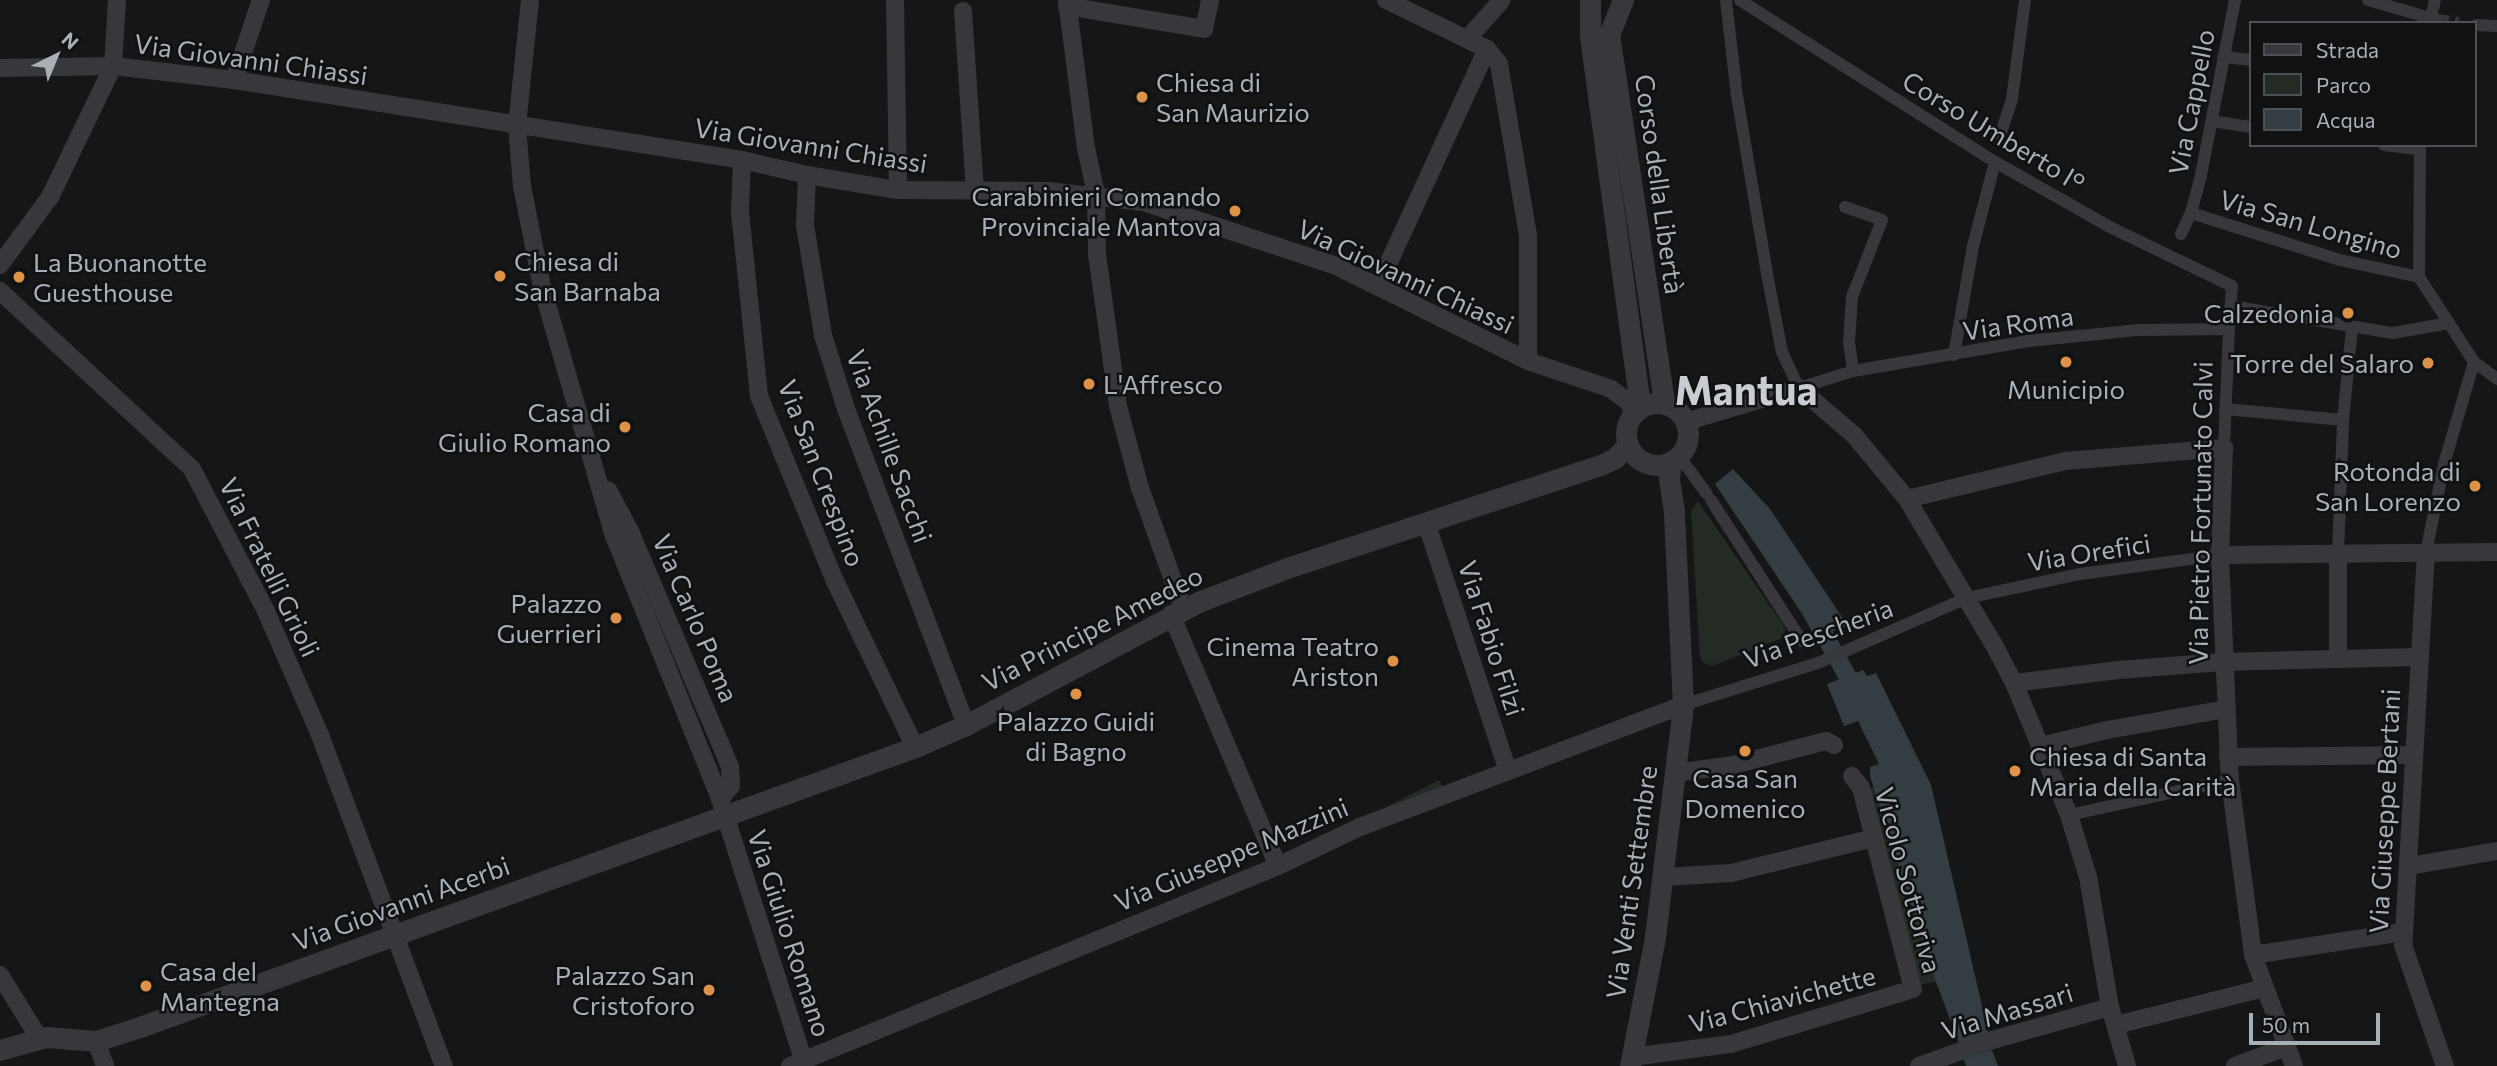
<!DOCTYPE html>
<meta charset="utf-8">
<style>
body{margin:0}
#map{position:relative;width:2497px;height:1066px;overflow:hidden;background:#151617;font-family:Commissioner,sans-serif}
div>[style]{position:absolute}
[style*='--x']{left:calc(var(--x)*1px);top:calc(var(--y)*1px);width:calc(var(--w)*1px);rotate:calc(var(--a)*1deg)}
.green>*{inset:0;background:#242b24;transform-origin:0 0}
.water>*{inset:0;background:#343e42}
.canal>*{height:18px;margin:-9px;padding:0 9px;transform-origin:9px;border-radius:9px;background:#343e42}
.pedestrian-tunnel>*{height:12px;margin-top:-6px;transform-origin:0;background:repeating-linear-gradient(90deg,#333537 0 12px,transparent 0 18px)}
.pedestrian>*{height:12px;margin:-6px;padding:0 6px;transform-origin:6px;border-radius:6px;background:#37383c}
.minor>*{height:18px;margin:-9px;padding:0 9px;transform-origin:9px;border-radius:9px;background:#37383c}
.tertiary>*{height:21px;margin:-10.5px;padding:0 10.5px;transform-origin:10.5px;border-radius:10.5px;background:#37383c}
.tertiary>.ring{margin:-10.5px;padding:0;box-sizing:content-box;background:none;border:21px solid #37383c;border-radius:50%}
.dots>*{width:19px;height:19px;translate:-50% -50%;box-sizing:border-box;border:4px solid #101112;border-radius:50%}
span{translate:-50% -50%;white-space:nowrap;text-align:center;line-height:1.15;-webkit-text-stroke:5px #101112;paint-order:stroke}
.street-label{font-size:26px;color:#a9afb6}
.poi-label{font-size:26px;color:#a9afb6}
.left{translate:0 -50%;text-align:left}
.right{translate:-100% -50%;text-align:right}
.town-label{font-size:40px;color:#c9cdd2;font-weight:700}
.legend{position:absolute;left:2249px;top:21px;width:228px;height:126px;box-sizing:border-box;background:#101112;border:2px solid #4d5054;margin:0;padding:9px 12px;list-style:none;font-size:21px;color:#a9afb6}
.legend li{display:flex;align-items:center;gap:14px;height:35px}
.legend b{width:35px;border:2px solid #4d5054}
.north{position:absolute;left:21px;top:21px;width:70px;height:70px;-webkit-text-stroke:5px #101112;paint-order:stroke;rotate:43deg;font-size:19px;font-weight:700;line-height:28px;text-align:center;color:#a9afb6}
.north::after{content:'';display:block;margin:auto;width:24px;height:32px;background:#a9afb6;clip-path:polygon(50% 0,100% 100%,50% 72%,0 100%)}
.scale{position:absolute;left:2249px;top:1013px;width:131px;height:32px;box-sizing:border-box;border:4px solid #a9afb6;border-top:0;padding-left:9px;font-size:21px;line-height:24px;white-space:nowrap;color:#a9afb6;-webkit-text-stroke:5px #101112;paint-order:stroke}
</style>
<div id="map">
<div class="green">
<i style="clip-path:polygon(1698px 501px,1790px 635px,1712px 666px,1702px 662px,1700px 657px,1691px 511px)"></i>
<i style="left:1439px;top:780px;width:7px;height:73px;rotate:63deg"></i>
<i style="clip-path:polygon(1874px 787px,1936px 982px,1921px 984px,1864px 790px)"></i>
</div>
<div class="water">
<i style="clip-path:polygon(1733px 469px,1770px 509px,1848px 626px,1817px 636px,1715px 484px)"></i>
<i style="clip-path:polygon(1863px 670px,1867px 676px,1876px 673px,1931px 785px,1988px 1032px,1959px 1043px,1936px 982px,1870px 776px,1870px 767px,1879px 764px,1858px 721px,1844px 726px,1827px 684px)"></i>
<i style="clip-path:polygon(1992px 1050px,1998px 1066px,1966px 1066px,1963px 1058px)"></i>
</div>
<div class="canal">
<i style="--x:1812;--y:613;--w:94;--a:60.7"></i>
</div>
<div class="pedestrian-tunnel">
<i style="--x:2437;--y:20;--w:22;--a:8"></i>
</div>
<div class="pedestrian">
<i style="--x:1726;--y:0;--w:97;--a:83.5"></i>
<i style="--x:1737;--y:96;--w:181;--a:80.4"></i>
<i style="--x:1767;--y:274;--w:79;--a:79.1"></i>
<i style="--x:1782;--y:352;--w:40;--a:65"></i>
<i style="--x:1799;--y:388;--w:57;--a:-17.5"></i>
<i style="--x:1853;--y:371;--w:178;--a:-9.7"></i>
<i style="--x:2028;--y:341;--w:112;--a:-5.7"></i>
<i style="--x:2139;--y:330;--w:90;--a:-0.6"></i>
<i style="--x:2229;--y:329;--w:43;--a:-86"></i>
<i style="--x:2232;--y:286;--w:136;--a:-154.2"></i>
<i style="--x:2110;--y:227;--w:132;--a:-150.5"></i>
<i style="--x:1995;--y:162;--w:302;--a:-147.6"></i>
<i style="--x:2368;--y:0;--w:72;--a:16.2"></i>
<i style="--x:2430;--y:23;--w:24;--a:-78"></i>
<i style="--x:2476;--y:25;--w:21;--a:3"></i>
<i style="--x:2223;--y:57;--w:27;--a:6"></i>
<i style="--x:2212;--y:121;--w:38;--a:9"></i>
<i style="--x:2000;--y:136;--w:39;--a:-72"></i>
<i style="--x:2012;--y:99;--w:100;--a:-82.5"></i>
<i style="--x:2384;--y:145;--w:35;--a:7"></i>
<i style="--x:2420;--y:145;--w:132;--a:90.4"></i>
<i style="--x:2419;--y:277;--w:101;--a:57.1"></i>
<i style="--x:2474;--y:362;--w:29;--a:36"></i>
<i style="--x:1845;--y:207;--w:39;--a:19"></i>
<i style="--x:1882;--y:220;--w:83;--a:111.3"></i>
<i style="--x:1852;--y:297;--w:45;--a:93.8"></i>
<i style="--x:1849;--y:342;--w:29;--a:82"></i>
<i style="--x:2191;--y:213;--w:156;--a:17.5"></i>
<i style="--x:2340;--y:260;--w:81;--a:12.1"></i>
<i style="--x:2181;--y:234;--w:23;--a:-65"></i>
<i style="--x:2191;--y:213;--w:39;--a:-75"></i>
<i style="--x:2201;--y:175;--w:178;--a:-79"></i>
<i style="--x:2231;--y:306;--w:164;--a:9.5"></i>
<i style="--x:2393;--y:333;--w:57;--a:-10.1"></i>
<i style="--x:1954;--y:355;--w:111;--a:-80.1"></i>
<i style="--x:1973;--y:246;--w:87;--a:-75.3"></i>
<i style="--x:2225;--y:409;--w:119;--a:5.3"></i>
<i style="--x:2224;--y:448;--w:119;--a:-87.6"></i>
<i style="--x:1679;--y:456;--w:47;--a:53.6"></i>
<i style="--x:1711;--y:500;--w:168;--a:57.2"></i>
<i style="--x:2426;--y:552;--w:90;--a:-78.4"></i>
<i style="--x:2444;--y:464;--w:106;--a:-73.6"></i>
<i style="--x:2338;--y:553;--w:133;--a:-87.8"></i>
<i style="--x:2343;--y:420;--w:92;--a:-84.4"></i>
<i style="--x:1683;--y:705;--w:141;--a:-17.3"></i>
<i style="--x:1818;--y:663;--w:163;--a:-23.6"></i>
<i style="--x:1967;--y:598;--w:116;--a:-12"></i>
<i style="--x:2080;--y:574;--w:141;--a:-7.7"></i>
<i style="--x:2069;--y:815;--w:165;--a:-12.3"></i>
</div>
<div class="minor">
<i style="--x:530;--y:0;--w:127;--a:95.9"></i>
<i style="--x:517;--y:126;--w:60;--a:85.2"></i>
<i style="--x:522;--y:186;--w:103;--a:78.8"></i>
<i style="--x:542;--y:287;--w:259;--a:73.9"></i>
<i style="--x:614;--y:536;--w:284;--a:68"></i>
<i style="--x:720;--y:799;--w:280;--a:72.3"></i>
<i style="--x:895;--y:0;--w:190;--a:89.1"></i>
<i style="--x:1067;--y:0;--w:149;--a:82.7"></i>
<i style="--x:1086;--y:148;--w:47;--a:77.7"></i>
<i style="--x:1096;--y:194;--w:60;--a:89"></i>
<i style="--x:1097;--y:254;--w:153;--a:82.1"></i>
<i style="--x:1118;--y:406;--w:85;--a:75"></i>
<i style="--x:1140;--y:488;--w:127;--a:70.3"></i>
<i style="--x:1386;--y:0;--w:112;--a:25.9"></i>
<i style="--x:1067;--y:6;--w:139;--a:9.5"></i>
<i style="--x:1204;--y:29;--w:30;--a:-78"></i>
<i style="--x:963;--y:11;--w:180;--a:86.2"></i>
<i style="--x:1468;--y:38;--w:50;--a:-48.3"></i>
<i style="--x:0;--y:68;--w:113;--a:-1"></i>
<i style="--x:113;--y:66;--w:122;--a:6.6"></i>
<i style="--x:234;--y:80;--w:514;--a:8.95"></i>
<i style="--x:742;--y:160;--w:67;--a:13"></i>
<i style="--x:807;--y:175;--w:92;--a:9.4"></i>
<i style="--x:898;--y:190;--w:150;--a:0.4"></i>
<i style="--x:1048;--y:191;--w:96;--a:6.6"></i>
<i style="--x:1143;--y:202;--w:203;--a:18.3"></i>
<i style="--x:1336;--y:266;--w:214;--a:26.3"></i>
<i style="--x:1528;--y:361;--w:88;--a:18.6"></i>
<i style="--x:1611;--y:389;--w:21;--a:37"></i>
<i style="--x:1628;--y:402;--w:12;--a:55"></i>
<i style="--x:234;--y:80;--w:84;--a:-71.4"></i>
<i style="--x:742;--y:160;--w:52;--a:92.2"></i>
<i style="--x:740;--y:212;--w:185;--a:84.1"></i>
<i style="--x:759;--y:396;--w:198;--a:67.7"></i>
<i style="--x:834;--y:579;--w:187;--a:64.3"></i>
<i style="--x:807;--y:175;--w:50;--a:92.3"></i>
<i style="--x:805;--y:225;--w:111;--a:80.7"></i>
<i style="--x:823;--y:335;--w:77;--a:72.7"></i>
<i style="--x:846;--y:409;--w:338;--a:69.2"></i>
<i style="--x:0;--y:265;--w:84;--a:-53.7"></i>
<i style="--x:50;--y:197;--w:145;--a:-64.3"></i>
<i style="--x:113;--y:66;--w:66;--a:-86.5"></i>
<i style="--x:1378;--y:286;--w:261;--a:-65.3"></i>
<i style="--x:1487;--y:49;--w:19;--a:51"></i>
<i style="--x:1499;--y:64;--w:174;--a:80.4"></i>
<i style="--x:1528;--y:236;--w:125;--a:90"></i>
<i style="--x:0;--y:291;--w:262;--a:42.8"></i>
<i style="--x:192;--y:469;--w:158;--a:62.5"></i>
<i style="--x:265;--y:609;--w:137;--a:66.4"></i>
<i style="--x:320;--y:735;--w:353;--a:69.5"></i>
<i style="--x:1685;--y:422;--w:119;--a:-16.6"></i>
<i style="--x:1799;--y:388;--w:72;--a:40.5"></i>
<i style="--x:1854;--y:435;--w:83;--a:50.4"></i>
<i style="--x:1907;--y:499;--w:168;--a:59.2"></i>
<i style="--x:1993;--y:643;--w:45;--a:62.3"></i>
<i style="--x:2014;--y:683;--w:143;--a:67.4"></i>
<i style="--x:2069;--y:815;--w:65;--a:73"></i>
<i style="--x:2088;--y:877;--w:132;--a:80.4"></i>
<i style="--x:2110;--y:1007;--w:61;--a:73.9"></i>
<i style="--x:608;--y:490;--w:47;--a:61.8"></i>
<i style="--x:630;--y:531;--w:256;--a:67"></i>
<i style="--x:730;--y:767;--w:19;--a:87"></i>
<i style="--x:731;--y:786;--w:17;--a:130"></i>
<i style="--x:1907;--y:499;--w:163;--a:-13.5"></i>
<i style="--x:2065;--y:461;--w:160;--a:-4.7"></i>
<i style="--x:2224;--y:448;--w:107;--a:92.1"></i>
<i style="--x:2220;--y:555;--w:225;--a:87.5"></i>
<i style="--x:2230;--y:780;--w:177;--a:82.5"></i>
<i style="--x:2253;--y:955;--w:118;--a:69.7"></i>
<i style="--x:1426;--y:522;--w:262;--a:71.8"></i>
<i style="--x:2426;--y:552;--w:394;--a:93.3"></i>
<i style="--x:2403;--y:945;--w:128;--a:70.9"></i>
<i style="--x:2220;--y:555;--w:277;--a:-0.6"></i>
<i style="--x:1171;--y:614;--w:274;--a:67"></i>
<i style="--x:2338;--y:657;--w:104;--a:-90"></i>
<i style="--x:2014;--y:683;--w:105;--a:-7.1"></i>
<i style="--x:2118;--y:670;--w:105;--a:-4.4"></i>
<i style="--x:2223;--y:662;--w:195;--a:-1.5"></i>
<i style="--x:2040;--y:746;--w:69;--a:-13.4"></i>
<i style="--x:2107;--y:730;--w:121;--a:-10"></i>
<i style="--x:2228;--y:757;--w:186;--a:-0.6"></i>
<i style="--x:1675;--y:773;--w:59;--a:-7.9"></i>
<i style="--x:1733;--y:765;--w:96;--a:-14.5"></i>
<i style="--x:1826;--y:741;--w:9;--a:27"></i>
<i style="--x:2409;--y:866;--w:89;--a:-9.7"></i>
<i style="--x:1663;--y:877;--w:68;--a:-3.4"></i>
<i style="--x:1731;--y:873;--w:147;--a:-13.8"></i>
<i style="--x:2253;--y:955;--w:152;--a:-8.7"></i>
<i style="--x:0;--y:975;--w:74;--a:58.2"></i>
<i style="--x:2116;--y:1025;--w:153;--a:-14"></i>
<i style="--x:96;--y:1041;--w:27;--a:70"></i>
<i style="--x:1632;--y:1057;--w:100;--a:-7.5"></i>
<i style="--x:1731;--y:1044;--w:190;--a:-16.8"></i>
<i style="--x:1913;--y:989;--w:208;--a:-104.5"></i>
<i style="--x:1861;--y:788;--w:15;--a:-127"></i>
<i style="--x:790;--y:1066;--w:527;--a:-22.29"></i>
<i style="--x:1278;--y:866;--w:91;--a:-25.4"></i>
<i style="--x:1360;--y:827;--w:345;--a:-20.7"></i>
<i style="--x:1919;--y:1066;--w:74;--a:-19.7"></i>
<i style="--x:1989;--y:1041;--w:126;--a:-15.7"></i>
<i style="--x:2235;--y:1066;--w:54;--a:-20.4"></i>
</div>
<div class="tertiary">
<i style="--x:1590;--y:0;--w:36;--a:90"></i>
<i style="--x:1590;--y:36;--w:365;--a:82.3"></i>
<i style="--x:1639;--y:398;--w:15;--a:106"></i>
<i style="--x:1623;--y:0;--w:37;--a:112"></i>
<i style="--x:1609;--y:34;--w:374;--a:81.5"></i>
<i class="ring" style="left:1626px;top:403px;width:41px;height:41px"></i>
<i style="--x:0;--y:1050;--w:48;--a:-15.8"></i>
<i style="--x:46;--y:1037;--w:50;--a:4.6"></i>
<i style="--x:96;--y:1041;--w:46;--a:-17.7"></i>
<i style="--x:140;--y:1027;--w:824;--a:-19.86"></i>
<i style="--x:915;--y:747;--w:56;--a:-23.3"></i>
<i style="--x:966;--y:725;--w:263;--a:-27.9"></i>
<i style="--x:1198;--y:602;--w:95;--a:-20.9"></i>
<i style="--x:1287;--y:568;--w:330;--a:-18.2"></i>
<i style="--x:1601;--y:465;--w:16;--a:-27"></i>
<i style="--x:1615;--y:458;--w:18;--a:-45"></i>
<i style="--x:1630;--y:1066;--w:131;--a:-79"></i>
<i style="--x:1655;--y:937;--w:234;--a:-83.1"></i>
<i style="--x:1683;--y:705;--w:194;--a:-92.7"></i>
<i style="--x:1674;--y:511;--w:33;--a:-99"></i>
<i style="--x:1669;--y:478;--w:17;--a:-83"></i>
</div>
<div class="dots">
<i style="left:1142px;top:97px;background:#dd9247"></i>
<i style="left:1235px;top:211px;background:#dd9247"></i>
<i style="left:500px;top:276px;background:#dd9247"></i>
<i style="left:19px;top:277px;background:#dd9247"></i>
<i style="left:2348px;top:313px;background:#dd9247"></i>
<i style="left:2066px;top:362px;background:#dd9247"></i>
<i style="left:2428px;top:363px;background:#dd9247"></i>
<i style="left:1089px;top:384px;background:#dd9247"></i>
<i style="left:625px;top:427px;background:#dd9247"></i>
<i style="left:2475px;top:486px;background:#dd9247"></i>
<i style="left:616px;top:618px;background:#dd9247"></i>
<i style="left:1393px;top:661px;background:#dd9247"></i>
<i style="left:1076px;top:694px;background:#dd9247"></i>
<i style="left:1745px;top:751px;background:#dd9247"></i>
<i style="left:2015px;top:771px;background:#dd9247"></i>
<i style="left:146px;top:986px;background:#dd9247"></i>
<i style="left:709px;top:990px;background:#dd9247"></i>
</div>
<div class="street-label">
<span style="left:251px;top:59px;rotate:8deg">Via Giovanni Chiassi</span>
<span style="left:2191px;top:102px;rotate:-79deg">Via Cappello</span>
<span style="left:1994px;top:131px;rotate:31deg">Corso Umberto I°</span>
<span style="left:811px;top:145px;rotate:9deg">Via Giovanni Chiassi</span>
<span style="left:1660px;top:184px;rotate:82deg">Corso della Libertà</span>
<span style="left:2311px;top:224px;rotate:16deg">Via San Longino</span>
<span style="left:1406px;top:276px;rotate:25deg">Via Giovanni Chiassi</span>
<span style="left:2018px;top:323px;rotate:-8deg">Via Roma</span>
<span style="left:890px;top:446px;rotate:70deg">Via Achille Sacchi</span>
<span style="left:822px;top:473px;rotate:69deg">Via San Crespino</span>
<span style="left:2200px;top:513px;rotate:-89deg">Via Pietro Fortunato Calvi</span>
<span style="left:2089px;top:552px;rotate:-9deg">Via Orefici</span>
<span style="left:270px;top:567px;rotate:64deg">Via Fratelli Grioli</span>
<span style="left:696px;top:618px;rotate:67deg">Via Carlo Poma</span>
<span style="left:1092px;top:628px;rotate:-27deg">Via Principe Amedeo</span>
<span style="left:1818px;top:633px;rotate:-20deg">Via Pescheria</span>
<span style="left:1492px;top:638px;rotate:72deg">Via Fabio Filzi</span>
<span style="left:2384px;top:811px;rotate:-87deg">Via Giuseppe Bertani</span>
<span style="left:1231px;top:854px;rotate:-23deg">Via Giuseppe Mazzini</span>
<span style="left:1909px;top:880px;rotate:75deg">Vicolo Sottoriva</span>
<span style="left:1631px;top:882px;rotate:-82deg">Via Venti Settembre</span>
<span style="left:401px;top:903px;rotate:-20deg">Via Giovanni Acerbi</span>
<span style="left:790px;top:933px;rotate:72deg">Via Giulio Romano</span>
<span style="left:1782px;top:999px;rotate:-15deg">Via Chiavichette</span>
<span style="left:2007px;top:1011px;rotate:-17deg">Via Massari</span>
</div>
<div class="poi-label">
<span class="left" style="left:1156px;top:97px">Chiesa di<br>San Maurizio</span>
<span class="right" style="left:1221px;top:211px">Carabinieri Comando<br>Provinciale Mantova</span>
<span class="left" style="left:514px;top:276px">Chiesa di<br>San Barnaba</span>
<span class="left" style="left:33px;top:277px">La Buonanotte<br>Guesthouse</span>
<span class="right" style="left:2334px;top:313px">Calzedonia</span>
<span class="right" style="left:2414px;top:363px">Torre del Salaro</span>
<span class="left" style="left:1103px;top:384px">L'Affresco</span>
<span style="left:2066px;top:389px">Municipio</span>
<span class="right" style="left:611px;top:427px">Casa di<br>Giulio Romano</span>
<span class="right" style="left:2461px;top:486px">Rotonda di<br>San Lorenzo</span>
<span class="right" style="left:602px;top:618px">Palazzo<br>Guerrieri</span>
<span class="right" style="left:1379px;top:661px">Cinema Teatro<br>Ariston</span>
<span style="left:1076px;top:736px">Palazzo Guidi<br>di Bagno</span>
<span class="left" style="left:2029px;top:771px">Chiesa di Santa<br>Maria della Carità</span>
<span style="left:1745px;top:793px">Casa San<br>Domenico</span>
<span class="left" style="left:160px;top:986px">Casa del<br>Mantegna</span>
<span class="right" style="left:695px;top:990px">Palazzo San<br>Cristoforo</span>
</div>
<div class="town-label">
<span style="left:1746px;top:389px">Mantua</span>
</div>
<ul class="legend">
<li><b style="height:9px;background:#37383c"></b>Strada</li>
<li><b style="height:19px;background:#242b24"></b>Parco</li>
<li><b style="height:19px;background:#343e42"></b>Acqua</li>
</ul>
<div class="north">N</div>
<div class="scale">50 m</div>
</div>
